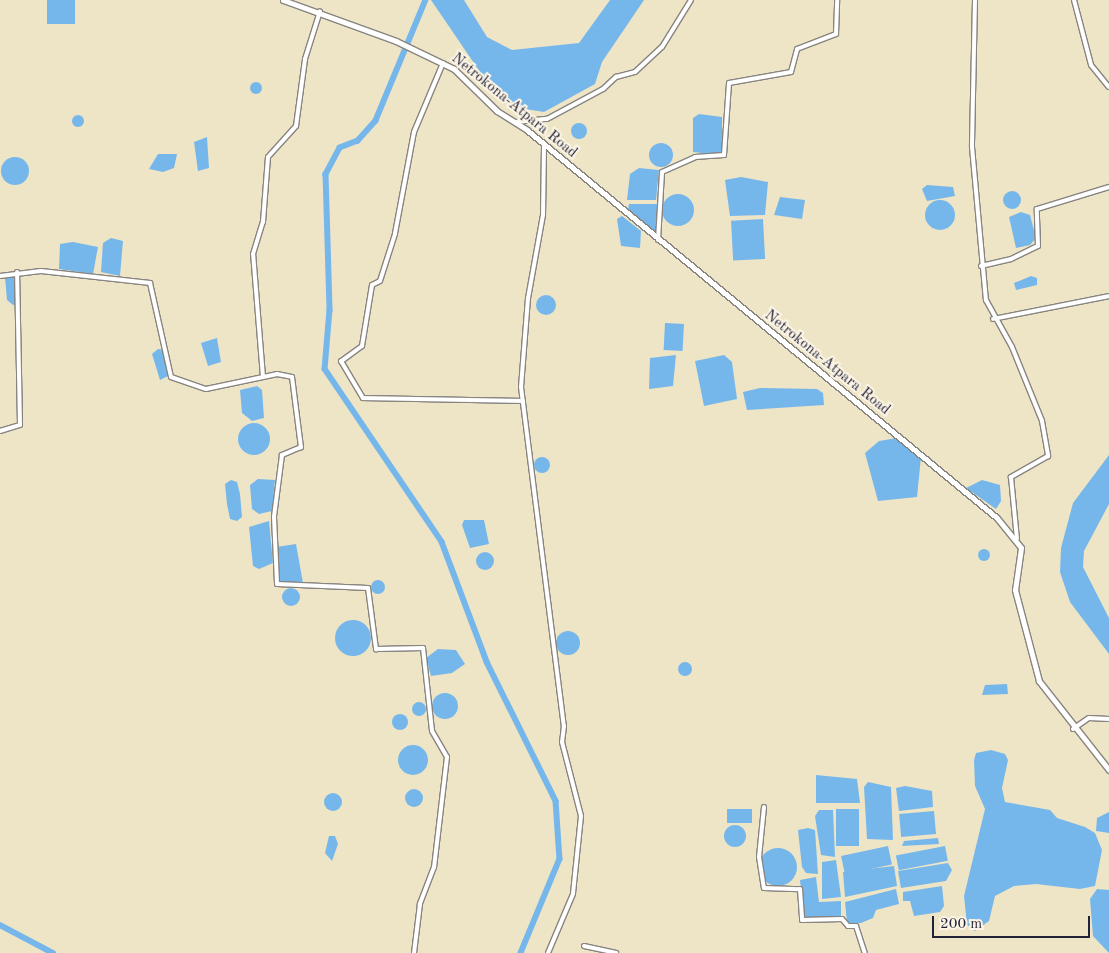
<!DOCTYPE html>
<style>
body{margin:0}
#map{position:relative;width:1109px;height:953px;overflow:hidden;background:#eee5c6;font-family:"Old Standard TT",serif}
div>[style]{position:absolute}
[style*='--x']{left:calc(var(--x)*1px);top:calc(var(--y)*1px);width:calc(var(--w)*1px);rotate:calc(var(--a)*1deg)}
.water>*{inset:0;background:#76b7eb;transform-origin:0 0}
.round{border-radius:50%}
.canal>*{height:5.5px;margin:-2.75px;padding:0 2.75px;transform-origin:2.75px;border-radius:2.75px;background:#76b7eb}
.roads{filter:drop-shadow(1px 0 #888480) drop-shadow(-1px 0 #888480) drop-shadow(0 1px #888480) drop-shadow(0 -1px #888480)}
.minor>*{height:4px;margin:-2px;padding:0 2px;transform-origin:2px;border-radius:2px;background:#fff}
.tertiary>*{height:5px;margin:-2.5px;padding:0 2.5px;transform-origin:2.5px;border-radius:2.5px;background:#fff}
span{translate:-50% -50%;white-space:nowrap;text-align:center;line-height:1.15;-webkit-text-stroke:4px #fcf5e5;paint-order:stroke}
.street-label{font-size:15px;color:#22223b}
.scale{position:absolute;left:932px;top:916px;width:158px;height:22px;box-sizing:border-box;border:2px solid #22223b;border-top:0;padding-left:6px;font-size:15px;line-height:18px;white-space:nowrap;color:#22223b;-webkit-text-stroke:4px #fcf5e5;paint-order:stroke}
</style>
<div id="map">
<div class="water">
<i style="left:47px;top:0;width:28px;height:24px"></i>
<i style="clip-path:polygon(431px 0,464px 0,487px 37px,512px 50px,579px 43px,610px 0,644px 0,602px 62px,595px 84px,544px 112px,513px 107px,495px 94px)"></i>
<i class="round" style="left:250px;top:82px;width:12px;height:12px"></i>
<i style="clip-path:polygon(699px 114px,722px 117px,722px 155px,693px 152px,693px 118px)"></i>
<i class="round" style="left:72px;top:115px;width:12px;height:12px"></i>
<i class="round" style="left:571px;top:123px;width:16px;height:16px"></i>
<i style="clip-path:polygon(207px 137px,209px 168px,198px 171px,194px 142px)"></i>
<i class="round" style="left:649px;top:143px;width:24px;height:24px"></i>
<i style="clip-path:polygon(158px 154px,177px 154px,174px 168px,163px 172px,149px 169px)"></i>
<i class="round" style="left:1px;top:157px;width:28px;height:28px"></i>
<i style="clip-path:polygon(639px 168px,659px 170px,656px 200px,627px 200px,630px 174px)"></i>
<i style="clip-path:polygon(741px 177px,768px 182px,765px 215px,730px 216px,725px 180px)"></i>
<i style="clip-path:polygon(927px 185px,953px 187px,955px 196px,927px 201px,922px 189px)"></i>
<i class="round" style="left:1003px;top:191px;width:18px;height:18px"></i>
<i class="round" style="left:662px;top:194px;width:32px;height:32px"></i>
<i style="clip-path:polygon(780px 197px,805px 200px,802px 219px,774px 215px)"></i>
<i class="round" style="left:925px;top:200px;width:30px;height:30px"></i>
<i style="clip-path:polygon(657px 204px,658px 206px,657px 234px,628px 209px,629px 204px)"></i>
<i style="clip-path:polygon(1021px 212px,1030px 215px,1036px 238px,1030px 245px,1016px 248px,1009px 217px)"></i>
<i style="clip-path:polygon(622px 216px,641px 231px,640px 248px,621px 246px,617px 219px)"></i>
<i style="left:763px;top:219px;width:40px;height:32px;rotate:87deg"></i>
<i style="clip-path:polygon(111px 238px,123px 241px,120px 276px,101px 272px,103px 243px)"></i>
<i style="clip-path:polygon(73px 242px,98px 247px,93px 274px,59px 269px,60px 244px)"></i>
<i style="clip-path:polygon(16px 275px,16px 304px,13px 305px,7px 300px,5px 277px)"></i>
<i style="clip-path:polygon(1031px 276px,1037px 278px,1037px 285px,1016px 290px,1014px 283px)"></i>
<i class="round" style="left:536px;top:295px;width:20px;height:20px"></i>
<i style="left:665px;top:323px;width:19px;height:27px;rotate:3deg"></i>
<i style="clip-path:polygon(217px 338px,221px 362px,208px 366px,201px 343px)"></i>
<i style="clip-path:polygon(158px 349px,164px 350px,168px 376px,160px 380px,152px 354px)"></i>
<i style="clip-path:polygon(676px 355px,673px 386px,649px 389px,650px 358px)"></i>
<i style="clip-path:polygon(724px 355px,732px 362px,737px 399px,704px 406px,695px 361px)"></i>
<i style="clip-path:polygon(257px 386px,262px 390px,264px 418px,252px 421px,242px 413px,240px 390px)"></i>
<i style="clip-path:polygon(760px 388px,817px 389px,823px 393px,824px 405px,747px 410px,743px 392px)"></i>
<i class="round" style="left:238px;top:423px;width:32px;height:32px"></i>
<i style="clip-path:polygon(897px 438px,921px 457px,917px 497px,878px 501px,865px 453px,879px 441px)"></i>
<i style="clip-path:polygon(1109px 455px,1109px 504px,1084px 551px,1083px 567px,1109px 618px,1109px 654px,1070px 602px,1060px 572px,1061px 548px,1073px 503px)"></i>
<i class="round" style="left:534px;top:457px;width:16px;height:16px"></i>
<i style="clip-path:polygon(258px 479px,275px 480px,272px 511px,259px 514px,252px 509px,250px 485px)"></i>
<i style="clip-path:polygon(231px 480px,237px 482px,240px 494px,242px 517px,237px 521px,230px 519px,227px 504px,225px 484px)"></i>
<i style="clip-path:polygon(982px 480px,1000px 485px,1001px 501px,996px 509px,966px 488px)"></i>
<i style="clip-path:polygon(464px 520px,484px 520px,489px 544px,470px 548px,462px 525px)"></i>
<i style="clip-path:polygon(269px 521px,273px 563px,259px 569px,253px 566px,249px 527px)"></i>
<i style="clip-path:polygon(296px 544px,303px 583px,278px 584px,276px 547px)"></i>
<i class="round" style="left:978px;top:549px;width:12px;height:12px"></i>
<i class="round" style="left:476px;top:552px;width:18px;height:18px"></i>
<i class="round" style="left:371px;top:580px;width:14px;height:14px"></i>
<i class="round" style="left:282px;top:588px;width:18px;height:18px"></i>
<i class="round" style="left:335px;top:620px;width:36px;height:36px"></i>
<i class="round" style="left:556px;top:631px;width:24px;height:24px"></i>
<i style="clip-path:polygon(438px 649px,456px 650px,465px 664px,452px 673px,431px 676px,426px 658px)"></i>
<i class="round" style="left:678px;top:662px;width:14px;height:14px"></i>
<i style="clip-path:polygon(1007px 684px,1008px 694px,982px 695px,985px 685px)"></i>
<i class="round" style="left:432px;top:693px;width:26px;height:26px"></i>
<i class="round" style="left:412px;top:702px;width:14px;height:14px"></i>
<i class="round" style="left:392px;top:714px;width:16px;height:16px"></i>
<i class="round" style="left:398px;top:745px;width:30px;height:30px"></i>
<i style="clip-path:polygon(991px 750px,1005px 754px,1008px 760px,1002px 788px,1005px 802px,1050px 810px,1057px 818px,1085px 827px,1095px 833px,1102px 850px,1095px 886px,1080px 889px,1036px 884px,1014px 886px,995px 896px,989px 921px,975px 931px,967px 925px,964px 896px,985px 809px,975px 786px,974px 760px,976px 753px)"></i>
<i style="clip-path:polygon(816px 775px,857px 779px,860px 803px,816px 803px)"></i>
<i style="clip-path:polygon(868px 782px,891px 787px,893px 840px,867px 839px,864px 787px)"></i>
<i style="clip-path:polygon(905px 786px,932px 791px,933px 807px,899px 811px,896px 788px)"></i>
<i class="round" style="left:405px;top:789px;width:18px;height:18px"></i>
<i class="round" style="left:324px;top:793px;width:18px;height:18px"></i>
<i style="left:752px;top:809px;width:14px;height:25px;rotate:90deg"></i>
<i style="left:836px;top:809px;width:23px;height:37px"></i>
<i style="clip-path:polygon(819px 810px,833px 810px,835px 857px,821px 855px,815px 816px)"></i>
<i style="left:934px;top:811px;width:23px;height:35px;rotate:85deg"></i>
<i style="clip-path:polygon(1109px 812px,1109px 833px,1096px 831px,1097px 818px)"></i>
<i class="round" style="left:724px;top:825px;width:22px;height:22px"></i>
<i style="clip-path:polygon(808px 828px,815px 830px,818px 874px,806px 873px,802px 867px,798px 830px)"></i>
<i style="clip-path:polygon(329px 836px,335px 836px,338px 844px,332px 861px,325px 853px)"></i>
<i style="clip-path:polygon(938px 838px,939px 844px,902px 846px,904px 841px)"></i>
<i style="left:888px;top:846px;width:19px;height:48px;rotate:78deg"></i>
<i style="left:945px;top:846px;width:15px;height:50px;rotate:79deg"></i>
<i class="round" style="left:759px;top:848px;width:38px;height:38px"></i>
<i style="clip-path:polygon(836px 860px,841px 897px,822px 899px,822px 862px)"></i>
<i style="clip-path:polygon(948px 863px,952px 870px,946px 881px,901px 888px,898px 871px)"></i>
<i style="clip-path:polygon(894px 866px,897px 886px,845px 897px,843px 872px)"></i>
<i style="clip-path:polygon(816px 877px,819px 902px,841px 901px,841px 917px,804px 918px,800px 880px)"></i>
<i style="clip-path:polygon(942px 886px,944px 906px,940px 912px,914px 916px,910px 901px,903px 901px,903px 892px)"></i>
<i style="clip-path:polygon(896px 889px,899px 904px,876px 910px,873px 918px,861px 923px,847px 923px,845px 902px)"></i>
<i style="clip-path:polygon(1097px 889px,1109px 890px,1109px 953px,1093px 936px,1090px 899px)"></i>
</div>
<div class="canal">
<i style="--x:426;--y:0;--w:131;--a:112.5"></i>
<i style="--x:376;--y:121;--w:27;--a:132"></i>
<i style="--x:358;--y:141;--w:19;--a:159"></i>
<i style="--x:340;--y:148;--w:30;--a:118"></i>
<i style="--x:326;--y:174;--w:136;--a:88.3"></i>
<i style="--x:330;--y:310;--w:59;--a:94.8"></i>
<i style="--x:325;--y:369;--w:209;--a:55.9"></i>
<i style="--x:442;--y:542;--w:128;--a:69.4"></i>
<i style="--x:487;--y:662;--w:155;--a:63.6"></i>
<i style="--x:556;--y:801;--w:58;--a:86.1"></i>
<i style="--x:560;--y:859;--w:102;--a:112.5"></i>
<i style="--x:0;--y:925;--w:60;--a:27.8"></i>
</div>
<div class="roads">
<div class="minor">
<i style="--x:975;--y:0;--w:147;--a:91.2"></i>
<i style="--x:972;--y:147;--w:154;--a:84.8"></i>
<i style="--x:986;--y:300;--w:54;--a:61"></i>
<i style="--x:1012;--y:347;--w:80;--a:67.9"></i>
<i style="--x:1042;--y:421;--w:36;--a:80"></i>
<i style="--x:1048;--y:456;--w:43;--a:150.4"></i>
<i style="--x:1011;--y:477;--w:62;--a:84.5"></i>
<i style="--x:1074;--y:0;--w:67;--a:75.3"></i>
<i style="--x:1091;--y:65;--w:28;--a:51"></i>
<i style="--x:443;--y:63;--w:75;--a:112.8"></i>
<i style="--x:414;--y:132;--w:104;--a:100.6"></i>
<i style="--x:395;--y:234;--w:49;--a:107.7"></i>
<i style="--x:380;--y:281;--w:9;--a:153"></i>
<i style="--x:372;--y:285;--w:62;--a:99.3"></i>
<i style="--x:362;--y:346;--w:26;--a:144"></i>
<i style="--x:341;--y:361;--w:43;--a:59.3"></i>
<i style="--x:363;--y:398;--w:160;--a:1.1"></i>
<i style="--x:516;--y:122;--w:31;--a:-6"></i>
<i style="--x:547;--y:119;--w:64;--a:-28.2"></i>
<i style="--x:603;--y:89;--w:18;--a:-43"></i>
<i style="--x:616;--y:77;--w:20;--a:-15"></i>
<i style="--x:635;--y:72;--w:37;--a:-43"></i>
<i style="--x:662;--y:47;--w:55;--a:-58.3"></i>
<i style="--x:544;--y:145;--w:70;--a:90.8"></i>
<i style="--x:543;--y:215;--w:84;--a:100.2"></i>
<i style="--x:528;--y:298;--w:89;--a:94.5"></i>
<i style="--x:521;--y:387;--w:342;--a:82.8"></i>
<i style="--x:564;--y:726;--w:16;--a:97"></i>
<i style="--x:562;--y:742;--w:76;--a:75.6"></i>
<i style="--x:581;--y:816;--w:78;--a:95.9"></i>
<i style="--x:573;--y:894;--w:64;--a:113"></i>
<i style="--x:658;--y:240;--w:68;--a:-86.6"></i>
<i style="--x:662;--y:172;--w:36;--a:-24"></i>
<i style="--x:695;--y:157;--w:29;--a:-4"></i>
<i style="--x:724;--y:155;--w:72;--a:-86"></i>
<i style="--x:729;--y:83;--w:63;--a:-10.1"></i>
<i style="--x:791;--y:72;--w:24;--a:-75"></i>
<i style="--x:797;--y:49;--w:42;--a:-21"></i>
<i style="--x:836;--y:34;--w:34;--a:-88"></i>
<i style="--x:981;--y:266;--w:31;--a:-13"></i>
<i style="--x:1011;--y:259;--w:30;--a:-26"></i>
<i style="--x:1038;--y:246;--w:37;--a:-92"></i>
<i style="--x:1037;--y:209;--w:75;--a:-17"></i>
<i style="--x:0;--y:276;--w:41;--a:-7"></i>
<i style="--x:41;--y:271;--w:110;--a:6.3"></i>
<i style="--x:150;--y:283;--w:96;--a:77.4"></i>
<i style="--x:171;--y:377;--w:37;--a:19"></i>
<i style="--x:206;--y:389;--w:73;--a:-11.9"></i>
<i style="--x:277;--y:374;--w:15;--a:11"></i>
<i style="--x:292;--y:377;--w:71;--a:82.7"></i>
<i style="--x:301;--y:447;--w:21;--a:157"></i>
<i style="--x:282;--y:455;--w:63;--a:97.4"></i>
<i style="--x:274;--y:517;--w:67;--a:87.4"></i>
<i style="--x:277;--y:584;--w:91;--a:2.5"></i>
<i style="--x:368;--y:588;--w:62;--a:82.5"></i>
<i style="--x:376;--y:649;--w:47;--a:-1.2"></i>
<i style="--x:423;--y:648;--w:83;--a:83.8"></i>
<i style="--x:432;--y:731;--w:30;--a:60"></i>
<i style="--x:447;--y:757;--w:111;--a:96.7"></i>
<i style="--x:434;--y:867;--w:40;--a:111"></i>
<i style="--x:420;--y:904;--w:49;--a:97"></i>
<i style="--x:993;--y:319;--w:118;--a:-11.2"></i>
<i style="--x:263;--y:377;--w:123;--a:-94.6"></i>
<i style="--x:253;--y:254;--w:34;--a:-73"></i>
<i style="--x:263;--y:222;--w:65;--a:-85.6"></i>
<i style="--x:268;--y:157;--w:42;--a:-47.9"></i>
<i style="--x:296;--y:126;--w:68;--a:-82.3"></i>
<i style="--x:305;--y:59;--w:50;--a:-72.6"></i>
<i style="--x:0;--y:431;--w:21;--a:-17"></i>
<i style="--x:20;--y:425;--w:153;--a:-91.1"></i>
<i style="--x:1073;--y:729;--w:19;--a:-35"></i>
<i style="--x:1089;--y:718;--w:20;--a:3"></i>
<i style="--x:764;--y:807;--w:50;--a:95.7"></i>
<i style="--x:759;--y:857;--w:31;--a:81"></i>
<i style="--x:764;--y:888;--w:36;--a:2"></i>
<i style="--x:800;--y:889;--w:31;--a:86"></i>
<i style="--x:802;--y:920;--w:40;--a:-1.4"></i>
<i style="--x:842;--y:919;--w:9;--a:49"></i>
<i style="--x:848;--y:926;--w:8;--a:0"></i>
<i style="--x:856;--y:926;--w:28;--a:72"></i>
<i style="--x:584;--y:946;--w:33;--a:12"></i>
</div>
<div class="tertiary">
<i style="--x:283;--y:0;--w:120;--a:19.9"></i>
<i style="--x:396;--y:41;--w:64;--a:25.8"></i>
<i style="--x:454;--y:69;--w:60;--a:44.3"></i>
<i style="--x:497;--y:111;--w:36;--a:32"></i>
<i style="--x:527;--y:130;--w:609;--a:39.54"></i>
<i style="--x:997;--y:518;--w:38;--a:51"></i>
<i style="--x:1021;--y:548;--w:42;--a:98.1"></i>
<i style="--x:1015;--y:590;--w:94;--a:75.2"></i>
<i style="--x:1039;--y:681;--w:113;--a:51.8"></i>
</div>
</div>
<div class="street-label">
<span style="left:514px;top:106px;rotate:39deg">Netrokona-Atpara Road</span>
<span style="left:827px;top:363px;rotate:39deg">Netrokona-Atpara Road</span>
</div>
<div class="scale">200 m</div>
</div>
